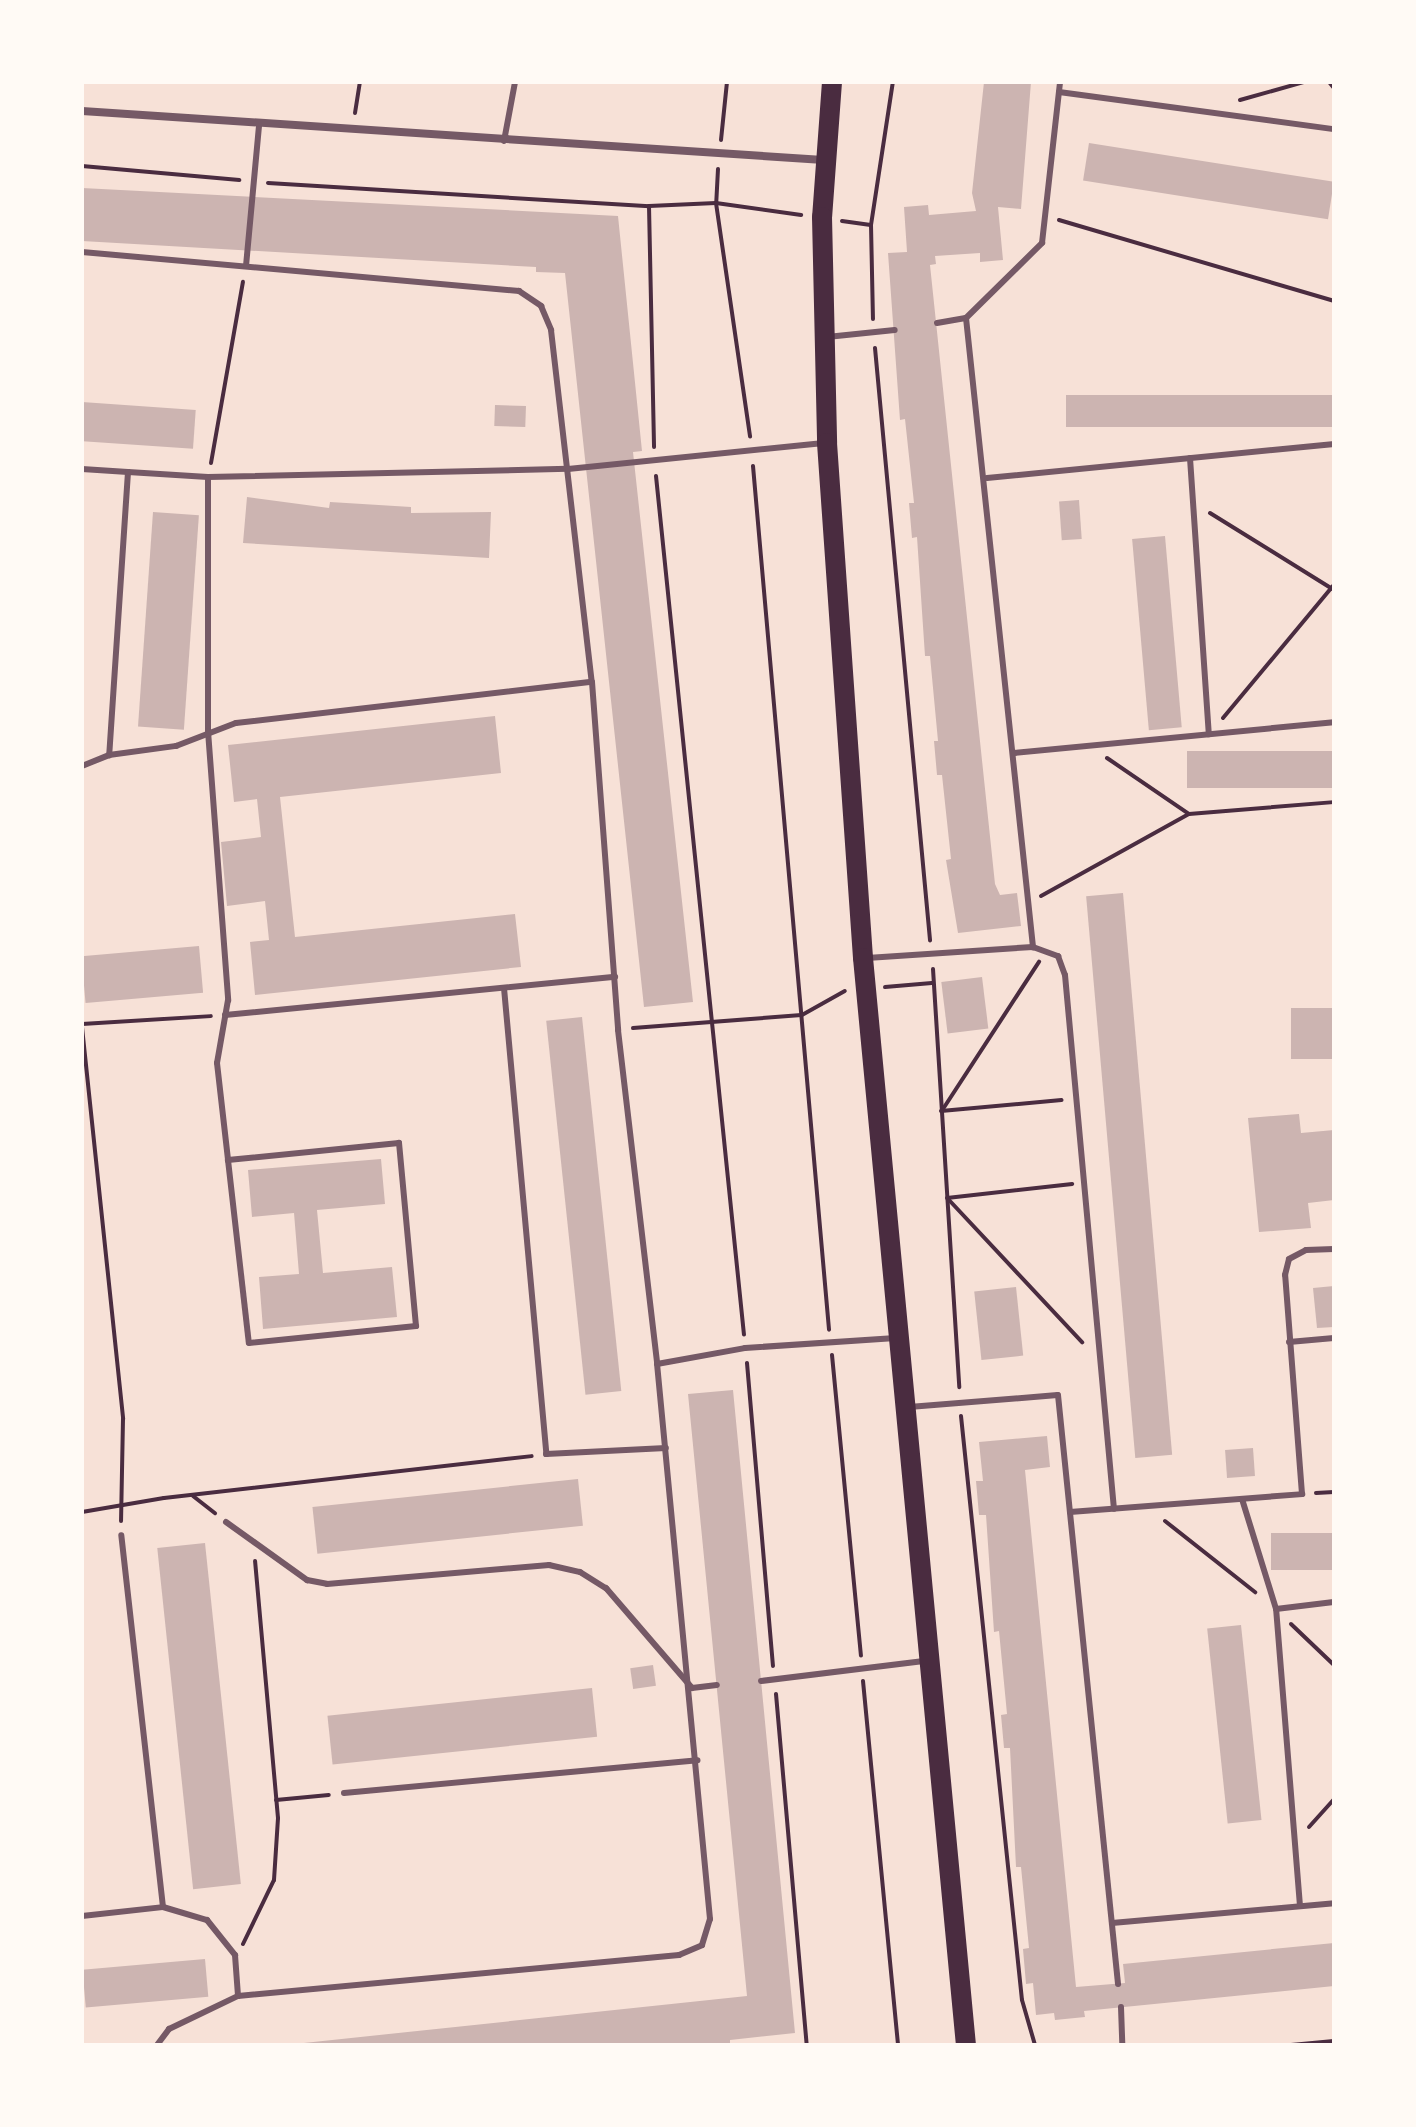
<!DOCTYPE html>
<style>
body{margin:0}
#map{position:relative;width:1416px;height:2127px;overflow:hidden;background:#f7e1d7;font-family:Spectral,serif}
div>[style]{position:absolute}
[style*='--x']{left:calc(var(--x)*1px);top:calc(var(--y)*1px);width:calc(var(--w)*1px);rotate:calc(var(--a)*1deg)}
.building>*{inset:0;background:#ccb4b1;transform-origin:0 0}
.path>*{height:4px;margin:-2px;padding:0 2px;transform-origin:2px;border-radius:2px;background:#4a2c40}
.service>*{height:6px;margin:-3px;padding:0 3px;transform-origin:3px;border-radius:3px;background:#755966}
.minor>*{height:8px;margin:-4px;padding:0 4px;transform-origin:4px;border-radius:4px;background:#755966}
.primary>*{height:20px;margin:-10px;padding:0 10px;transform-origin:10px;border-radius:10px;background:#4a2c40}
span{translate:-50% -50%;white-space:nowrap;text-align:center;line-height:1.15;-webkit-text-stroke:7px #fffaf5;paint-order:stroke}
.frame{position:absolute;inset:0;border:84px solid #fffaf5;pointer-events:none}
</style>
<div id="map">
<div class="building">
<i style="clip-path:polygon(984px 82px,1031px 82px,1021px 209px,998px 207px,1003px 260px,980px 262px,980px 253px,935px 256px,936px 264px,930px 265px,995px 884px,1000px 895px,1017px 893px,1021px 926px,958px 933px,946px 860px,951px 859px,942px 775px,937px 775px,934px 741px,938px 741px,930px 656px,925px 656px,917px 537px,912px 538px,909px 503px,914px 503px,905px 419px,900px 420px,888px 253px,907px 252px,904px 207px,928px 205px,929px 215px,976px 211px,972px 193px)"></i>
<i style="left:1089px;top:143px;width:248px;height:38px;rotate:9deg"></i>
<i style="clip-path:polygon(82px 188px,618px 216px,642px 451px,633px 452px,693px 1002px,644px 1007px,565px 273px,536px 272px,536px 267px,82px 241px)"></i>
<i style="left:1334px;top:395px;width:32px;height:268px;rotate:90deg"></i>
<i style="left:82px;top:402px;width:114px;height:39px;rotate:4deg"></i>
<i style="left:495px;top:405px;width:31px;height:21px;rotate:2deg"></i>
<i style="clip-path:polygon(247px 497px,329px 508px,330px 502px,411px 507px,411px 513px,491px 512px,489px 558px,243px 543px)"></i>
<i style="left:1079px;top:500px;width:39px;height:20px;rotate:86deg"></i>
<i style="left:153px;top:512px;width:46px;height:215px;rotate:4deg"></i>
<i style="left:1165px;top:536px;width:192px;height:33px;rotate:85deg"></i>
<i style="clip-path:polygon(495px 716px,501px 773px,280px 797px,295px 937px,515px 914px,521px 967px,255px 995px,250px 942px,269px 940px,265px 901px,227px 906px,221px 842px,261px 837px,257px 799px,234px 802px,228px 745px)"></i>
<i style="left:1334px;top:751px;width:37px;height:147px;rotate:90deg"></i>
<i style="left:1123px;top:893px;width:564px;height:37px;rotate:85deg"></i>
<i style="left:199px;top:946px;width:47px;height:118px;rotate:85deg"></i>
<i style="left:982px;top:977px;width:52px;height:41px;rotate:83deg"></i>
<i style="left:1334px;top:1008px;width:51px;height:43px;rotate:90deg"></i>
<i style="left:582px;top:1017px;width:376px;height:36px;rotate:84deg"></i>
<i style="clip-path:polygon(1299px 1114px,1301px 1133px,1334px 1130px,1334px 1200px,1308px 1203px,1311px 1228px,1259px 1232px,1248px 1118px)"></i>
<i style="clip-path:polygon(381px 1159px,385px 1204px,317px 1210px,323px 1273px,392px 1267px,397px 1317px,263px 1329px,259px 1277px,299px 1274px,294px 1213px,252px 1217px,248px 1170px)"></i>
<i style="clip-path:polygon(1334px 1286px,1334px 1327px,1317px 1328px,1313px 1288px)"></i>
<i style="left:1016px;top:1287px;width:69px;height:42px;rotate:84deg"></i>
<i style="clip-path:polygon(733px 1390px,795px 2033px,730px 2040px,730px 2045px,285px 2045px,747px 1996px,688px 1394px)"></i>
<i style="clip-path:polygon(1047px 1436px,1050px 1467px,1025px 1470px,1076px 1987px,1125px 1983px,1123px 1964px,1334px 1943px,1334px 1986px,1084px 2011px,1085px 2017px,1055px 2020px,1054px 2013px,1036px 2015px,1033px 1983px,1026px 1984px,1023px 1949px,1029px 1948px,1021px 1867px,1016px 1867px,1010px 1748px,1004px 1748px,1001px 1715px,1007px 1714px,999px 1631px,994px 1632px,986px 1515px,979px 1515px,976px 1481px,983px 1481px,979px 1442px)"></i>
<i style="left:1253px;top:1448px;width:28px;height:28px;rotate:86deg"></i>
<i style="left:578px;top:1479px;width:47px;height:267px;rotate:84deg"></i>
<i style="left:1334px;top:1533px;width:37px;height:63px;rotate:90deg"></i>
<i style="left:205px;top:1543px;width:343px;height:48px;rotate:84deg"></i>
<i style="left:1241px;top:1625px;width:196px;height:34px;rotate:84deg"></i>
<i style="left:653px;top:1665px;width:21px;height:23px;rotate:82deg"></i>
<i style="left:592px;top:1688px;width:49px;height:266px;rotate:84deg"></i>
<i style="left:205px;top:1959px;width:38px;height:123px;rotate:85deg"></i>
</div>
<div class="path">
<i style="--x:1329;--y:82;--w:8;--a:50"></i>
<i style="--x:1240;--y:100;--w:66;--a:-15.7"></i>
<i style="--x:355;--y:113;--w:31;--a:-81"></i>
<i style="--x:721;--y:140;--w:58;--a:-84.1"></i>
<i style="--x:82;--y:166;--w:158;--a:5.1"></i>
<i style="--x:718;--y:169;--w:34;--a:93"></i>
<i style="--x:716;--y:203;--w:236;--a:81.7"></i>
<i style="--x:268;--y:183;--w:382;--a:3.5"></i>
<i style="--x:649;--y:206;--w:67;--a:-2.6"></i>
<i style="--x:716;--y:203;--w:86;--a:8"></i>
<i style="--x:649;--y:206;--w:241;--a:88.8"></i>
<i style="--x:1059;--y:220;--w:287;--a:16.4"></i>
<i style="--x:842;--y:221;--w:29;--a:8"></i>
<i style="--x:871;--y:225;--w:145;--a:-81.3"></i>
<i style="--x:871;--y:225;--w:94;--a:88.8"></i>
<i style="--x:875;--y:348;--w:595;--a:84.69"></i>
<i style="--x:211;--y:463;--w:184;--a:-80"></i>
<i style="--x:753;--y:466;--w:867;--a:84.97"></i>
<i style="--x:656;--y:476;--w:863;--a:84.15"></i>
<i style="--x:1210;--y:513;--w:146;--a:31.8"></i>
<i style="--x:1223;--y:718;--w:173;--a:-50.2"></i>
<i style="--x:1107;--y:758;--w:99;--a:34.3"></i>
<i style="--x:1189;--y:814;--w:145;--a:-4.7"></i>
<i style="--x:1041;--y:896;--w:169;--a:-29"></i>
<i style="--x:933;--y:969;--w:419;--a:86.4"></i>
<i style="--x:885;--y:987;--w:47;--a:-4.9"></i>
<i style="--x:82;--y:1024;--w:129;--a:-3.5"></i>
<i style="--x:82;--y:1027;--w:394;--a:84"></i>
<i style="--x:123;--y:1419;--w:102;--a:91.1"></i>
<i style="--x:633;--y:1028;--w:169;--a:-4.4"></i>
<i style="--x:802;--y:1015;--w:49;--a:-29.2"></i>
<i style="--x:943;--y:1109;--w:176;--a:-56.9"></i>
<i style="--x:941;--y:1111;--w:121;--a:-5.2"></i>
<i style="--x:947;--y:1198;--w:126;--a:-6.4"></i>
<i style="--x:949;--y:1200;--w:195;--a:46.9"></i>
<i style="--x:832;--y:1355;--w:302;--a:84.5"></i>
<i style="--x:747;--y:1363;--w:304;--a:85.1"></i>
<i style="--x:961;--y:1416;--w:587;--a:84.04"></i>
<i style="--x:1022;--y:2000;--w:47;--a:73.9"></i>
<i style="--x:1316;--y:1493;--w:18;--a:-3"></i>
<i style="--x:193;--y:1496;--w:28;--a:38"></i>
<i style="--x:82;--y:1512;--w:83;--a:-9.7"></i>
<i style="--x:164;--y:1498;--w:370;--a:-6.5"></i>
<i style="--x:1165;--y:1521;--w:115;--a:38.3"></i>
<i style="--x:1291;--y:1624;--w:59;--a:43.6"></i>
<i style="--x:863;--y:1681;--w:366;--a:84.5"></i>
<i style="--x:776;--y:1694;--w:352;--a:85"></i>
<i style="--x:276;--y:1800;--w:53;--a:-5.4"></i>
<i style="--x:1309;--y:1827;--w:38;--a:-48"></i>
<i style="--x:243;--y:1944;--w:71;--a:-64.2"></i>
<i style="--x:274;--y:1880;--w:62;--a:-86.3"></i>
<i style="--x:278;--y:1818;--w:258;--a:-95.1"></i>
<i style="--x:1291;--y:2045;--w:43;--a:-5.3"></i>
</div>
<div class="service">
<i style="--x:1059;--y:92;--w:277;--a:7.7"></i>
<i style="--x:504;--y:141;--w:60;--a:-79.4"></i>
<i style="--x:82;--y:252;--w:439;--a:5.1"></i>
<i style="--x:519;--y:291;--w:27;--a:34"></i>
<i style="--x:541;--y:306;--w:26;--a:67"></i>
<i style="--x:551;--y:330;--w:354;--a:83.4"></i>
<i style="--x:246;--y:266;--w:141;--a:-84.7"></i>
<i style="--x:966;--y:318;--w:633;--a:83.92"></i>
<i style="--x:937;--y:323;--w:29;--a:-10"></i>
<i style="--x:966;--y:318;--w:107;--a:-44.6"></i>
<i style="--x:1042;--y:243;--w:162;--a:-83.6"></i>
<i style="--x:827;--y:337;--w:68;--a:-5.9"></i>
<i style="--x:1190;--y:458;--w:277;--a:86.1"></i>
<i style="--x:82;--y:469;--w:46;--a:3.7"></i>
<i style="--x:128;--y:472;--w:284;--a:93.8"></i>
<i style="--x:128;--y:472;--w:80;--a:3.6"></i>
<i style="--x:208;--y:477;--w:360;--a:-1.3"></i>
<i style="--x:568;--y:469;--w:257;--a:-5.8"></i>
<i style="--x:208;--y:477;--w:254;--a:90"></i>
<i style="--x:208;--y:731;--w:270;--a:85.7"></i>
<i style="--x:228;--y:1000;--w:64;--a:99.9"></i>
<i style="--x:217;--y:1063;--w:98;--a:83.5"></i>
<i style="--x:228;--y:1160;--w:184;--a:83.5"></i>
<i style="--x:249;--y:1343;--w:168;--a:-5.8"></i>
<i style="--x:416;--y:1326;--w:184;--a:-95.3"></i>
<i style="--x:399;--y:1143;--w:172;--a:174.3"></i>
<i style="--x:987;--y:478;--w:349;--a:-5.6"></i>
<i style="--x:1014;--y:753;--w:321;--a:-5.5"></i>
<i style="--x:82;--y:766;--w:29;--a:-22"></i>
<i style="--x:109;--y:755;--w:68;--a:-7.7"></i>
<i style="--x:176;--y:746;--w:64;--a:-21"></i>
<i style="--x:236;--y:723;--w:358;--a:-6.6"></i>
<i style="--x:592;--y:682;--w:349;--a:85.7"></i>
<i style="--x:618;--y:1030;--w:336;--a:83.3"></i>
<i style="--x:657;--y:1364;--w:89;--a:-10.3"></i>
<i style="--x:745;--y:1348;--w:151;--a:-3.8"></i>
<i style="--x:867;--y:958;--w:166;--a:-3.8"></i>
<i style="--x:1033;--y:947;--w:27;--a:20"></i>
<i style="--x:1058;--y:956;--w:20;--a:70"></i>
<i style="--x:1065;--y:975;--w:536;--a:84.76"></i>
<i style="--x:504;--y:988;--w:468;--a:84.8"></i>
<i style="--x:546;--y:1454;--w:120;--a:-2.9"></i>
<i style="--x:225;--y:1015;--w:392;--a:-5.6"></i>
<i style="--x:1289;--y:1342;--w:45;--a:-5.1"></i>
<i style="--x:909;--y:1407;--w:149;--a:-4.6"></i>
<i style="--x:1058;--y:1395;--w:592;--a:84.18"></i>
<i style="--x:1242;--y:1499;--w:115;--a:72.8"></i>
<i style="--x:1070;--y:1512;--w:233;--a:-4.4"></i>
<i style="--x:1302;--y:1494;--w:220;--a:-94.4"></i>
<i style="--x:1285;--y:1275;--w:16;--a:-76"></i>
<i style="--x:1289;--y:1259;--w:19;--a:-28"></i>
<i style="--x:1306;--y:1250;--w:28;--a:-2"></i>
<i style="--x:226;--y:1522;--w:100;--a:35.6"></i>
<i style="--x:307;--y:1580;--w:20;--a:11"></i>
<i style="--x:327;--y:1584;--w:223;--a:-4.9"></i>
<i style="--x:549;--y:1565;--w:32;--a:13"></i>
<i style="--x:580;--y:1572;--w:31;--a:32"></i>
<i style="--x:606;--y:1588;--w:132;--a:49.3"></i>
<i style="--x:692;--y:1688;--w:25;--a:-7"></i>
<i style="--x:761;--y:1681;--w:164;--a:-7"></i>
<i style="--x:344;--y:1793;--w:355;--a:-5.3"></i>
<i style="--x:1300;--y:1906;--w:298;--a:-94.6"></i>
<i style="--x:1276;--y:1609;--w:58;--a:-6.9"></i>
<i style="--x:163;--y:1907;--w:46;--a:16.5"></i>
<i style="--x:207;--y:1920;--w:45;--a:51.3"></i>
<i style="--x:235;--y:1955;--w:41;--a:85.8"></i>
<i style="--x:82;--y:1916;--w:81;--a:-6.3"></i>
<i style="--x:163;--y:1907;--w:374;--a:-96.4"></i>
<i style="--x:1112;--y:1923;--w:223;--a:-5.1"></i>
<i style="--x:1121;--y:2007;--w:38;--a:88"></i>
<i style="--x:157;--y:2045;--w:20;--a:-53"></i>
<i style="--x:169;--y:2029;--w:76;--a:-25.6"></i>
<i style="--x:238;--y:1996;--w:443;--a:-5.3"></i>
<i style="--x:679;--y:1955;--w:25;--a:-23"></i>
<i style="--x:702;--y:1945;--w:27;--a:-73"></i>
<i style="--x:710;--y:1919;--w:558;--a:-95.45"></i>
</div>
<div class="minor">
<i style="--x:82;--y:111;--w:743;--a:3.78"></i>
</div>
<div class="primary">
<i style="--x:832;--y:82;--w:135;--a:94.2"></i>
<i style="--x:822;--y:217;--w:226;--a:88.7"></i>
<i style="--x:827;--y:443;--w:516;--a:86"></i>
<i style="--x:863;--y:958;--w:1092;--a:84.59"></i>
</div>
<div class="frame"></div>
</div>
